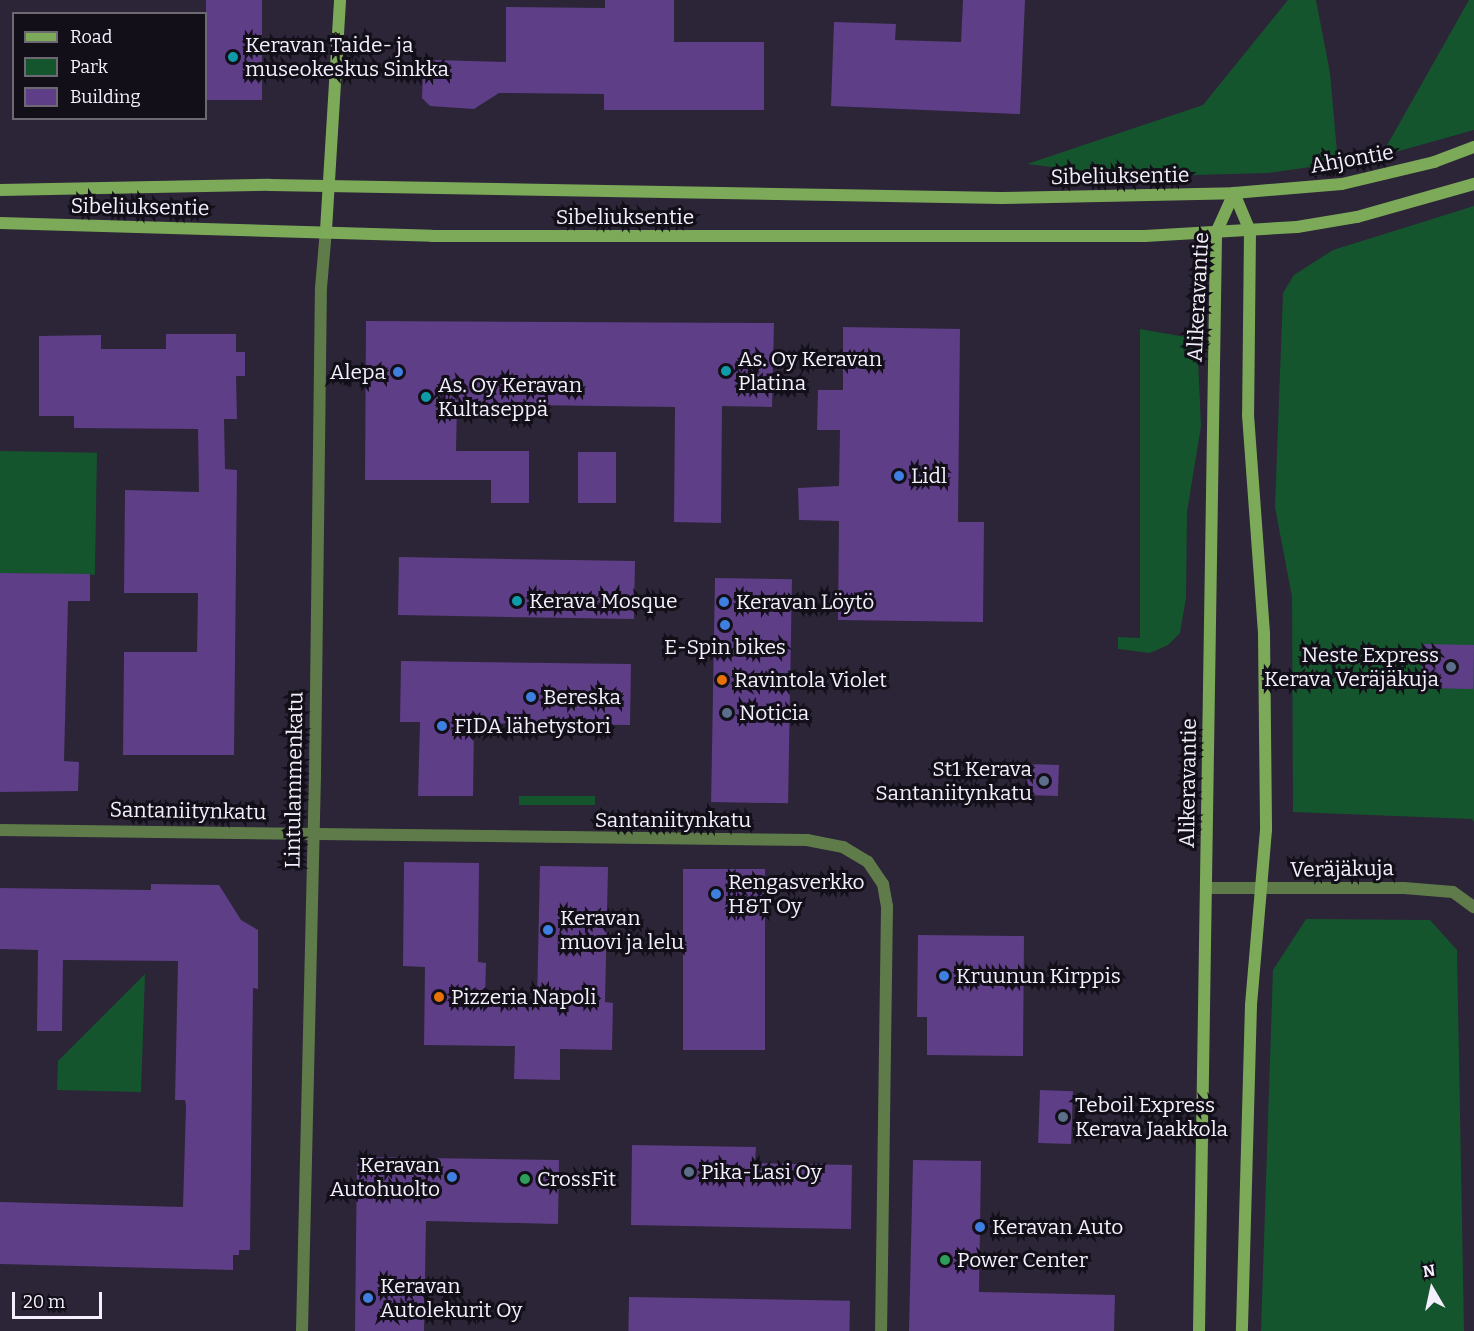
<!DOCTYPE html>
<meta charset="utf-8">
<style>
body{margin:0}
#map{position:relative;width:1474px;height:1331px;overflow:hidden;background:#2c2437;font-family:Bitter,serif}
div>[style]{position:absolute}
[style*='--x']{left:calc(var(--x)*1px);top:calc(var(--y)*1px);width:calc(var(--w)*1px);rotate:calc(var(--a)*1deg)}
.green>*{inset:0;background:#14552e;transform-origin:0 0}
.building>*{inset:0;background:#5e3e86;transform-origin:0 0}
.street>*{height:12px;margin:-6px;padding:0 6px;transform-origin:6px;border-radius:6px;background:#5e7b49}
.secondary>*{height:12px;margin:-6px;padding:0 6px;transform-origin:6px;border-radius:6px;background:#7caa58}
.dots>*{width:16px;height:16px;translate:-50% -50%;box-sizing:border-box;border:3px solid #120f18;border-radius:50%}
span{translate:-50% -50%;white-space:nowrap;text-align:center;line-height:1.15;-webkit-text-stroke:6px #120f18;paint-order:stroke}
.poi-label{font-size:21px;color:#f4effc}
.left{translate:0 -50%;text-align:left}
.right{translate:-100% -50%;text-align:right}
.street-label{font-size:21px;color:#f4effc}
.legend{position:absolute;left:12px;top:12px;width:195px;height:108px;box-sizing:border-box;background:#120f18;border:2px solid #6c6973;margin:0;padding:8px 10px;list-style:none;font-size:18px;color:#f4effc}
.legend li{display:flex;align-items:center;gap:12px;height:30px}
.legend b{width:30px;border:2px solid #6c6973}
.north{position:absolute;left:1402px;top:1259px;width:60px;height:60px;-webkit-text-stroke:4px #120f18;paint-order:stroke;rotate:351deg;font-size:16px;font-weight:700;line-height:24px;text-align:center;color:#f4effc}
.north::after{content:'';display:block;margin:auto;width:21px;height:27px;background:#f4effc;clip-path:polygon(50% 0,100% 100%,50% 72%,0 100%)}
.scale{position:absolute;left:12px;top:1292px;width:90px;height:27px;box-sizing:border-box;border:3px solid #f4effc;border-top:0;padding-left:8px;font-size:18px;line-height:21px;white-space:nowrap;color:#f4effc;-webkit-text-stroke:4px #120f18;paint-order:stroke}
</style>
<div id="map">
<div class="green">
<i style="clip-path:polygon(1288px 0,1316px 0,1330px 73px,1338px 163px,1268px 173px,1195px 175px,1111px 174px,1027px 164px,1203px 105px)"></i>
<i style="clip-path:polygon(1469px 0,1474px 0,1474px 130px,1381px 156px)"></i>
<i style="clip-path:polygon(1474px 206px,1474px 822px,1472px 819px,1293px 812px,1292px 597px,1275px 507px,1283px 293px,1294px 275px,1333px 250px)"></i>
<i style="clip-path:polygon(1140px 329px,1197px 339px,1201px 426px,1187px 512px,1186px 598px,1180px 633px,1168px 645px,1150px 653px,1118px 649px,1118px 637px,1140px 638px)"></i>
<i style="left:0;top:451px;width:97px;height:122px;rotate:1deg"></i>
<i style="left:519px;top:796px;width:76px;height:9px"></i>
<i style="clip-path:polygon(1306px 919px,1430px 920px,1457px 950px,1464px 1331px,1261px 1331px,1273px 970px)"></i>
<i style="clip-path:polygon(145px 974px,141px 1092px,57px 1090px,58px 1061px)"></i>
</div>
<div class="building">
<i style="left:206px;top:0;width:56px;height:100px"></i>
<i style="clip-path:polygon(605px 0,674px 0,674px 42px,764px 42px,764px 110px,604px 110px,604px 94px,499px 93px,474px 109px,430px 106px,422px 98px,423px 69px,434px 60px,506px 62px,506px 7px,605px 8px)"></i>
<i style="clip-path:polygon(963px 0,1025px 0,1020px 114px,831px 106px,834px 22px,896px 24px,895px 40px,961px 42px)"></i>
<i style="clip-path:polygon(366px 321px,774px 323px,772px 407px,722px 406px,721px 523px,674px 522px,675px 407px,457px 404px,456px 451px,529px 451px,529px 503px,491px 503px,491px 480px,365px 480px)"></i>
<i style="clip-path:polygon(843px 327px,960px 329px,958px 522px,984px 522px,983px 622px,838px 620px,839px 521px,799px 520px,798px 488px,839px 486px,840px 430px,817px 430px,818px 390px,843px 390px)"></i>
<i style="clip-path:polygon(166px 334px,236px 334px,236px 352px,245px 352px,245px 376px,236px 376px,237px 419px,224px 419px,225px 469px,237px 470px,234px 755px,123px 755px,124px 652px,197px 652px,198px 593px,124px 593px,125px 490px,199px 492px,198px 429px,74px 428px,74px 416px,39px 416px,39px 336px,101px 335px,101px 349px,166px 349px)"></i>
<i style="left:578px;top:452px;width:38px;height:51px"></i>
<i style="left:399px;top:557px;width:236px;height:58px;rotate:1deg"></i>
<i style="clip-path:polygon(0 573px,90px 574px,90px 601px,68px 601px,64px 761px,79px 762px,78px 791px,0 792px)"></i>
<i style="left:715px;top:578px;width:77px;height:224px;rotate:1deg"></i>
<i style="left:1422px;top:644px;width:52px;height:44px;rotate:1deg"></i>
<i style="clip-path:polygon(401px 661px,631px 664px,630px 725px,474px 723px,473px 796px,418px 796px,420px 722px,400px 722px)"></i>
<i style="left:1028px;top:764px;width:31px;height:31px;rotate:2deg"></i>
<i style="clip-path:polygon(404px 862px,479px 863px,478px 962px,486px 963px,485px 1001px,537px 1000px,540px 866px,608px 867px,605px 1002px,613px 1003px,612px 1050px,560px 1049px,560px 1080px,514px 1079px,515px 1046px,424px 1045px,425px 967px,403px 966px)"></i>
<i style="left:683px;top:869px;width:82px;height:181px"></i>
<i style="clip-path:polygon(151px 884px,219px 885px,241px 920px,258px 930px,258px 989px,253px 988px,250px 1250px,239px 1250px,239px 1255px,233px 1255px,233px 1270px,0 1264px,0 1202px,183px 1207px,186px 1106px,185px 1100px,175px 1100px,178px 961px,63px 960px,62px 1031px,37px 1031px,38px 950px,0 949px,0 888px,151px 890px)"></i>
<i style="clip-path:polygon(918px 935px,1024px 936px,1023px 1056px,927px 1055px,927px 1017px,917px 1017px)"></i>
<i style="left:1040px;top:1090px;width:33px;height:53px;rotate:2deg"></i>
<i style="clip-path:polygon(632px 1145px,756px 1147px,755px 1163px,852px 1165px,851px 1229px,631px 1225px)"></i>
<i style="clip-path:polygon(357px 1157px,559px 1160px,558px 1224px,426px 1221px,424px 1331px,355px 1331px)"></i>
<i style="clip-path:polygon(913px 1160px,981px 1161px,979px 1292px,1115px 1295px,1114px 1331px,909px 1331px)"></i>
<i style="left:629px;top:1297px;width:221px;height:34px;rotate:1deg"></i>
</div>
<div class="street">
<i style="--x:0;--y:830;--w:807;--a:0.71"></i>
<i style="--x:807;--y:840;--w:37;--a:11"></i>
<i style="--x:843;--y:847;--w:29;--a:31"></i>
<i style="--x:868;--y:862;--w:27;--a:56"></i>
<i style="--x:883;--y:884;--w:22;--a:80"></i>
<i style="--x:887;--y:906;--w:425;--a:90.8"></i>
<i style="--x:1206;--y:888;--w:198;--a:0"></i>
<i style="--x:1404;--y:888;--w:49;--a:4.7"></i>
<i style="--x:1453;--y:892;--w:26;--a:36"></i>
<i style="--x:302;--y:1331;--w:557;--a:-88.66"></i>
<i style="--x:315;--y:774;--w:486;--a:-89.3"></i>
<i style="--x:321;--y:288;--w:58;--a:-85.1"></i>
</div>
<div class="secondary">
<i style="--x:0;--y:190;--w:270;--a:-1.1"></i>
<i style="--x:270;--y:185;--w:732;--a:1.02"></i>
<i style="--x:1002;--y:198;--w:232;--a:-1.2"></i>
<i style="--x:1234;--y:193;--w:108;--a:-4.8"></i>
<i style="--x:1342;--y:184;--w:95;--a:-13.4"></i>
<i style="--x:1434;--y:162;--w:43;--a:-20.6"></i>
<i style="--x:1234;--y:193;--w:41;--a:67.2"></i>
<i style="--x:1250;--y:231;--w:184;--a:90.6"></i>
<i style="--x:1248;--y:415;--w:220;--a:85.8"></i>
<i style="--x:1264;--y:634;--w:196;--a:89.4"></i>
<i style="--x:1266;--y:830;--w:176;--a:94.9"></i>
<i style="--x:1251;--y:1005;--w:326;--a:91.6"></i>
<i style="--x:0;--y:223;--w:432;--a:1.7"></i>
<i style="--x:432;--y:236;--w:713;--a:0"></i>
<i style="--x:1145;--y:236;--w:152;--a:-3.4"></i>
<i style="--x:1297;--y:227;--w:61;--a:-9.5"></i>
<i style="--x:1357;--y:217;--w:122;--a:-15.8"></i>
<i style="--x:326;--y:230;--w:230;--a:-86.5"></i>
<i style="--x:1199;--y:1331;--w:1098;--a:-89.11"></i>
<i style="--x:1216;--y:233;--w:44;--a:-65.8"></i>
</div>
<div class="dots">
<i style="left:233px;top:57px;background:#0f9aa8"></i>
<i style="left:726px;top:371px;background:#0f9aa8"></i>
<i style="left:398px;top:372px;background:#3f7fe0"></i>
<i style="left:426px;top:397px;background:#0f9aa8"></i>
<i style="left:899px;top:476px;background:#3f7fe0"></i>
<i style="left:517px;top:601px;background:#0f9aa8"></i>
<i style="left:724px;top:602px;background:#3f7fe0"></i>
<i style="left:725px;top:625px;background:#3f7fe0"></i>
<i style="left:1451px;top:667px;background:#5c6f8a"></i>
<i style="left:722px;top:680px;background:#e8710a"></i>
<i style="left:531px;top:697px;background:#3f7fe0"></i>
<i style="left:727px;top:713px;background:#5c6f8a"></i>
<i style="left:442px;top:726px;background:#3f7fe0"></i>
<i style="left:1044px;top:781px;background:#5c6f8a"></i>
<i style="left:716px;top:894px;background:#3f7fe0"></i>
<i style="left:548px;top:930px;background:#3f7fe0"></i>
<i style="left:944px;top:976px;background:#3f7fe0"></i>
<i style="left:439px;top:997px;background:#e8710a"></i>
<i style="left:1063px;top:1117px;background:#5c6f8a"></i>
<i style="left:689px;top:1172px;background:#5c6f8a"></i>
<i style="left:452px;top:1177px;background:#3f7fe0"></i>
<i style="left:525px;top:1179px;background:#2e9e5b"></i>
<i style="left:980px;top:1227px;background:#3f7fe0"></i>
<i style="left:945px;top:1260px;background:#2e9e5b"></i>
<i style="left:368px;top:1298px;background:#3f7fe0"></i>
</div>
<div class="poi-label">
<span class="left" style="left:245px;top:57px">Keravan Taide- ja<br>museokeskus Sinkka</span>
<span class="left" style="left:738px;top:371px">As. Oy Keravan<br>Platina</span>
<span class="right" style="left:386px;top:372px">Alepa</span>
<span class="left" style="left:438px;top:397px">As. Oy Keravan<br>Kultaseppä</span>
<span class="left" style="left:911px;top:476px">Lidl</span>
<span class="left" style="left:529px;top:601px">Kerava Mosque</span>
<span class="left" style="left:736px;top:602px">Keravan Löytö</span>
<span style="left:725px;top:647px">E-Spin bikes</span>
<span class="right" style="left:1439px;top:667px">Neste Express<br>Kerava Veräjäkuja</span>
<span class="left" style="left:734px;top:680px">Ravintola Violet</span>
<span class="left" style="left:543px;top:697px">Bereska</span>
<span class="left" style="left:739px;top:713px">Noticia</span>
<span class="left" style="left:454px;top:726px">FIDA lähetystori</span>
<span class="right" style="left:1032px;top:781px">St1 Kerava<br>Santaniitynkatu</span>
<span class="left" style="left:728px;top:894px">Rengasverkko<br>H&amp;T Oy</span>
<span class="left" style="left:560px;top:930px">Keravan<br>muovi ja lelu</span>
<span class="left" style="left:956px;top:976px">Kruunun Kirppis</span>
<span class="left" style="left:451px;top:997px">Pizzeria Napoli</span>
<span class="left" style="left:1075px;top:1117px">Teboil Express<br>Kerava Jaakkola</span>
<span class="right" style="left:440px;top:1177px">Keravan<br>Autohuolto</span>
<span class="left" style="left:701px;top:1172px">Pika-Lasi Oy</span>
<span class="left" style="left:537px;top:1179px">CrossFit</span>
<span class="left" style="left:992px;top:1227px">Keravan Auto</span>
<span class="left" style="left:957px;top:1260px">Power Center</span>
<span class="left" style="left:380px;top:1298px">Keravan<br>Autolekurit Oy</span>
</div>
<div class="street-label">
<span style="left:1352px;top:159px;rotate:-10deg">Ahjontie</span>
<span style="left:1120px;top:176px;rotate:-1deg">Sibeliuksentie</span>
<span style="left:140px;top:207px;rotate:1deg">Sibeliuksentie</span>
<span style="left:625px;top:217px">Sibeliuksentie</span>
<span style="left:1198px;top:297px;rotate:-87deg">Alikeravantie</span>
<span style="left:294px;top:780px;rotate:-89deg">Lintulammenkatu</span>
<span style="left:1188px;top:783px;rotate:-89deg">Alikeravantie</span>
<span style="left:188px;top:811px;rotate:1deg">Santaniitynkatu</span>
<span style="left:673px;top:820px">Santaniitynkatu</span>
<span style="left:1342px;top:869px;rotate:-1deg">Veräjäkuja</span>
</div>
<ul class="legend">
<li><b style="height:8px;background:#7caa58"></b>Road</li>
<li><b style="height:16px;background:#14552e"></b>Park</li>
<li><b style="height:16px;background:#5e3e86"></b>Building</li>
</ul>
<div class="north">N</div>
<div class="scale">20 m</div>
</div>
